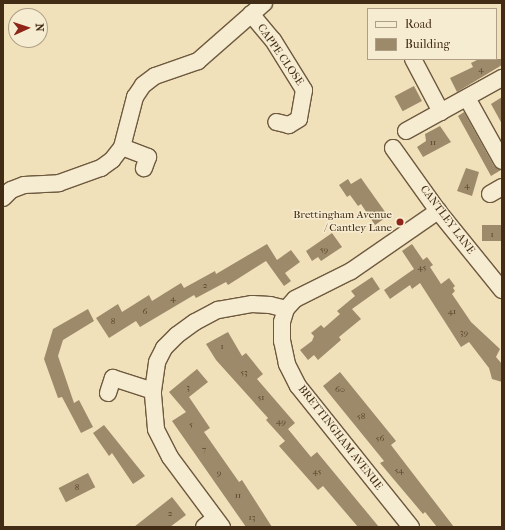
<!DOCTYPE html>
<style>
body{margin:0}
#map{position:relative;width:505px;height:530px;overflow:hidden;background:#f1e1ba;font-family:"IM FELL French Canon",serif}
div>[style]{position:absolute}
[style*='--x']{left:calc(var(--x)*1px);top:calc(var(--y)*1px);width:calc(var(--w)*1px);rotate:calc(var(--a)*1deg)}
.building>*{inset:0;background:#9d8a6b;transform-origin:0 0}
.roads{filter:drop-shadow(1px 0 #6e593e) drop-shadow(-1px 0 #6e593e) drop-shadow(0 1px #6e593e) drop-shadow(0 -1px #6e593e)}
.minor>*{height:16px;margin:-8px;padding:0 8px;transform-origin:8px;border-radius:8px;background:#f6ecd2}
.dots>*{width:11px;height:11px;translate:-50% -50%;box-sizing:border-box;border:2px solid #f6ecd2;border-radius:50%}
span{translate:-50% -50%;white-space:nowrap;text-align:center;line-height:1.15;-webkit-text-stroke:3px #f6ecd2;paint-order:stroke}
.number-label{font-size:9px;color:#5a442a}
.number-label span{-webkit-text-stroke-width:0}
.street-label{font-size:11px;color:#432c15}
.poi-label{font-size:11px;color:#432c15}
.right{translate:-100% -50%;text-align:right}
.frame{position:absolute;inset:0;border:4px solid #432c15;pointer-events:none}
.legend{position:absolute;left:367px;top:8px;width:130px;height:52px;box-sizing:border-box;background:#f6ecd2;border:1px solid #ae9f86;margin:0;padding:5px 7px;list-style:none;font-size:12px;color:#432c15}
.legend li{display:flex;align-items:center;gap:8px;height:20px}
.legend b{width:20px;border:1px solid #ae9f86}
.north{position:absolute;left:8px;top:8px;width:40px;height:40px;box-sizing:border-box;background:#f6ecd2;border:1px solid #ae9f86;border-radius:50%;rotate:87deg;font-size:11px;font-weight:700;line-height:16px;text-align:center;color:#432c15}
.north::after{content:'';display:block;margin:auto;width:14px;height:18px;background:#8f2418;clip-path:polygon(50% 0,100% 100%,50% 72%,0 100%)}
</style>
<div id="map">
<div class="building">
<i style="clip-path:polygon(479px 59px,502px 59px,502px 65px,457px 92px,450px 78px,473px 67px,471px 63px)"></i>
<i style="left:414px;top:86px;width:17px;height:22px;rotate:62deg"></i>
<i style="clip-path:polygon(502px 97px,502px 124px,491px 104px)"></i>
<i style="clip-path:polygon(464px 112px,494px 166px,501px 170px,491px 176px,458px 116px)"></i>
<i style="clip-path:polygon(440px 126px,451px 142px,423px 157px,417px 147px,426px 141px,425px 134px)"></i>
<i style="clip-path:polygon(466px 168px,479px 172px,472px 196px,457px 191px)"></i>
<i style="clip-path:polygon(361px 178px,388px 216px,375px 225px,361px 204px,358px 206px,350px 195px,347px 197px,339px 185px,348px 179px,351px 184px)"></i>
<i style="left:502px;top:225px;width:16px;height:20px;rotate:90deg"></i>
<i style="clip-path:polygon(332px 233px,342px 247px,321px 261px,318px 257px,312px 261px,306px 251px)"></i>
<i style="clip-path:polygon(267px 244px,277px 260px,291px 250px,300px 262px,285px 273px,291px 281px,284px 286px,266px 261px,228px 285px,226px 282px,196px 298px,194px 295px,140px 327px,136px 321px,109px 338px,96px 318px,118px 304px,122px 312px,149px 295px,152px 301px,181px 283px,184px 288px,215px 271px,216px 274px)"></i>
<i style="clip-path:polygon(412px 244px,423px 260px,427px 257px,433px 265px,430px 267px,441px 284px,449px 278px,455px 286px,453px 288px,455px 291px,452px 294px,471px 322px,500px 349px,496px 357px,502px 364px,502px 382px,492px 379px,489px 368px,469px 342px,461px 347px,420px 283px,412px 289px,410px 285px,390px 299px,384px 290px,414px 269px,402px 251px)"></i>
<i style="clip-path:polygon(372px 277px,380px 289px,352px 309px,361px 319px,339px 337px,341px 340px,318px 360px,314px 355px,308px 360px,300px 350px,312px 341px,314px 336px,311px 333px,321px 325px,324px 328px,340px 314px,337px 311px,355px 296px,351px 291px)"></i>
<i style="clip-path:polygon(88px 309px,94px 321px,63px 340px,58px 356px,74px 403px,79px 400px,93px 427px,81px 433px,62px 397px,58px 398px,44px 359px,53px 329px)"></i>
<i style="clip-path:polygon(228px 332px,242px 356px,246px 353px,263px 374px,257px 379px,295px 423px,288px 429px,311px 457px,317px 452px,379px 527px,358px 527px,323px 486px,318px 490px,279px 446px,285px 441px,266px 420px,268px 418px,216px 360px,206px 344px)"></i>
<i style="clip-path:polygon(197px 369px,208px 382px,189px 397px,210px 428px,204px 432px,239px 482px,242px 480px,272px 527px,246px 527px,172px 421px,186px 412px,169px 392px)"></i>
<i style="clip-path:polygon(340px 372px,396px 441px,391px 445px,454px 527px,437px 527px,425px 512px,423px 514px,380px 463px,384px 461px,323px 386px)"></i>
<i style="clip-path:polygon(104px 425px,145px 476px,133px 484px,112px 453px,109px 456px,93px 433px)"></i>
<i style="left:88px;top:473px;width:16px;height:33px;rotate:63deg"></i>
<i style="clip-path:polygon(172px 497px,186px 515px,170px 527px,134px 527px)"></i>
</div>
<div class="roads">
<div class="minor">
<i style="--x:251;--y:14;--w:34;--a:50"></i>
<i style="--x:273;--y:40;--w:59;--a:58.2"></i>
<i style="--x:304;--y:90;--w:29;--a:100"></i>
<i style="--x:299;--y:119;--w:12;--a:149"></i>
<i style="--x:289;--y:125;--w:13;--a:-167"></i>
<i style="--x:413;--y:59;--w:60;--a:62.2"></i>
<i style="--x:467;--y:98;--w:72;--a:60.9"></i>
<i style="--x:406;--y:131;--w:110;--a:-28.9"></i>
<i style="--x:122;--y:147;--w:28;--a:21"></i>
<i style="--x:148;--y:157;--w:12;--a:110"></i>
<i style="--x:393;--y:148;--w:77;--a:54.5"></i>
<i style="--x:438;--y:211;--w:102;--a:51"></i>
<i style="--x:490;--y:194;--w:14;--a:-30"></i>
<i style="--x:3;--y:198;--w:11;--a:-45"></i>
<i style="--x:11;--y:190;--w:14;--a:-21"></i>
<i style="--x:24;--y:185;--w:35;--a:-3"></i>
<i style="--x:59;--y:183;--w:45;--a:-19.7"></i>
<i style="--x:101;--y:168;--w:14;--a:-36"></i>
<i style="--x:112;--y:160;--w:16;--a:-52"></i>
<i style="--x:122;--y:147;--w:52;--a:-75.4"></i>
<i style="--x:135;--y:97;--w:14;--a:-56"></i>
<i style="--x:143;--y:85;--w:15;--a:-37"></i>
<i style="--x:155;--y:76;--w:46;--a:-19.2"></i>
<i style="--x:198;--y:61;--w:88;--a:-41.3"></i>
<i style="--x:108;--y:393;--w:16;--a:-72"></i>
<i style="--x:113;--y:378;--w:42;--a:18"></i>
<i style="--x:204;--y:527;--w:14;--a:-39"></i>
<i style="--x:222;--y:527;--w:87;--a:-126.6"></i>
<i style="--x:170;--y:457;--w:31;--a:-117"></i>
<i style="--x:156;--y:429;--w:38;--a:-95"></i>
<i style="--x:153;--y:391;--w:29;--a:-82"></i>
<i style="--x:157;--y:362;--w:16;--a:-63"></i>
<i style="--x:164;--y:348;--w:18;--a:-45"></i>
<i style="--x:177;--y:335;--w:22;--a:-36"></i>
<i style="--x:195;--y:322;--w:26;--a:-28"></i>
<i style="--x:218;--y:310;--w:35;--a:-10"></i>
<i style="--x:252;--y:304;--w:18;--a:3"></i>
<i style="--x:270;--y:305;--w:16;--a:14"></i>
<i style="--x:411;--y:527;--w:181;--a:-128.7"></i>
<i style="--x:298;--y:386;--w:25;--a:-117"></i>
<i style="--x:287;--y:364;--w:24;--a:-102"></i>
<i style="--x:282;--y:341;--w:19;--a:-90"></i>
<i style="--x:282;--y:322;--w:14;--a:-73"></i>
<i style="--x:286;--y:309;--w:13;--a:-48"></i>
<i style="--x:295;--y:299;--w:63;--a:-26.6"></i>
<i style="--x:351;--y:271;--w:106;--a:-34.6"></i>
</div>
</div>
<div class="dots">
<i style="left:400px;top:222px;background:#8f2418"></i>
</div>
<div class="number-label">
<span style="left:481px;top:69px">4</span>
<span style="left:433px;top:142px">11</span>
<span style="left:467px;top:185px">4</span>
<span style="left:492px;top:234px">1</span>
<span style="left:324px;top:249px">59</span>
<span style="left:422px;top:267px">45</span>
<span style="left:205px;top:285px">2</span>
<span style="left:173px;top:298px">4</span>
<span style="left:145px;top:311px">6</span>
<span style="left:452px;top:311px">41</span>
<span style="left:113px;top:321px">8</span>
<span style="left:464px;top:332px">39</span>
<span style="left:222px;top:346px">1</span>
<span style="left:244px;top:372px">53</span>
<span style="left:188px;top:387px">3</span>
<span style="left:340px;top:389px">60</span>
<span style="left:261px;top:397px">51</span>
<span style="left:361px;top:416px">58</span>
<span style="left:281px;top:421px">49</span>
<span style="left:191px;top:424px">5</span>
<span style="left:380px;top:438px">56</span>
<span style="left:204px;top:449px">7</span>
<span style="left:399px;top:470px">54</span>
<span style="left:317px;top:471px">45</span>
<span style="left:219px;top:472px">9</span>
<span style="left:77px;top:487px">8</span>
<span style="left:238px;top:495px">11</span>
<span style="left:170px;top:513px">2</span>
<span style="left:252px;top:517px">13</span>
</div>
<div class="street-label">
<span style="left:280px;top:55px;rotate:55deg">CAPPE CLOSE</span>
<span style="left:447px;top:220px;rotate:53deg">CANTLEY LANE</span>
<span style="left:340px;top:438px;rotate:52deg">BRETTINGHAM AVENUE</span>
</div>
<div class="poi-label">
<span class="right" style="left:392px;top:222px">Brettingham Avenue<br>/ Cantley Lane</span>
</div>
<div class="frame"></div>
<ul class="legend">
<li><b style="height:5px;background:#f6ecd2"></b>Road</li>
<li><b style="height:11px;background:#9d8a6b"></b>Building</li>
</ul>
<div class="north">N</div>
</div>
